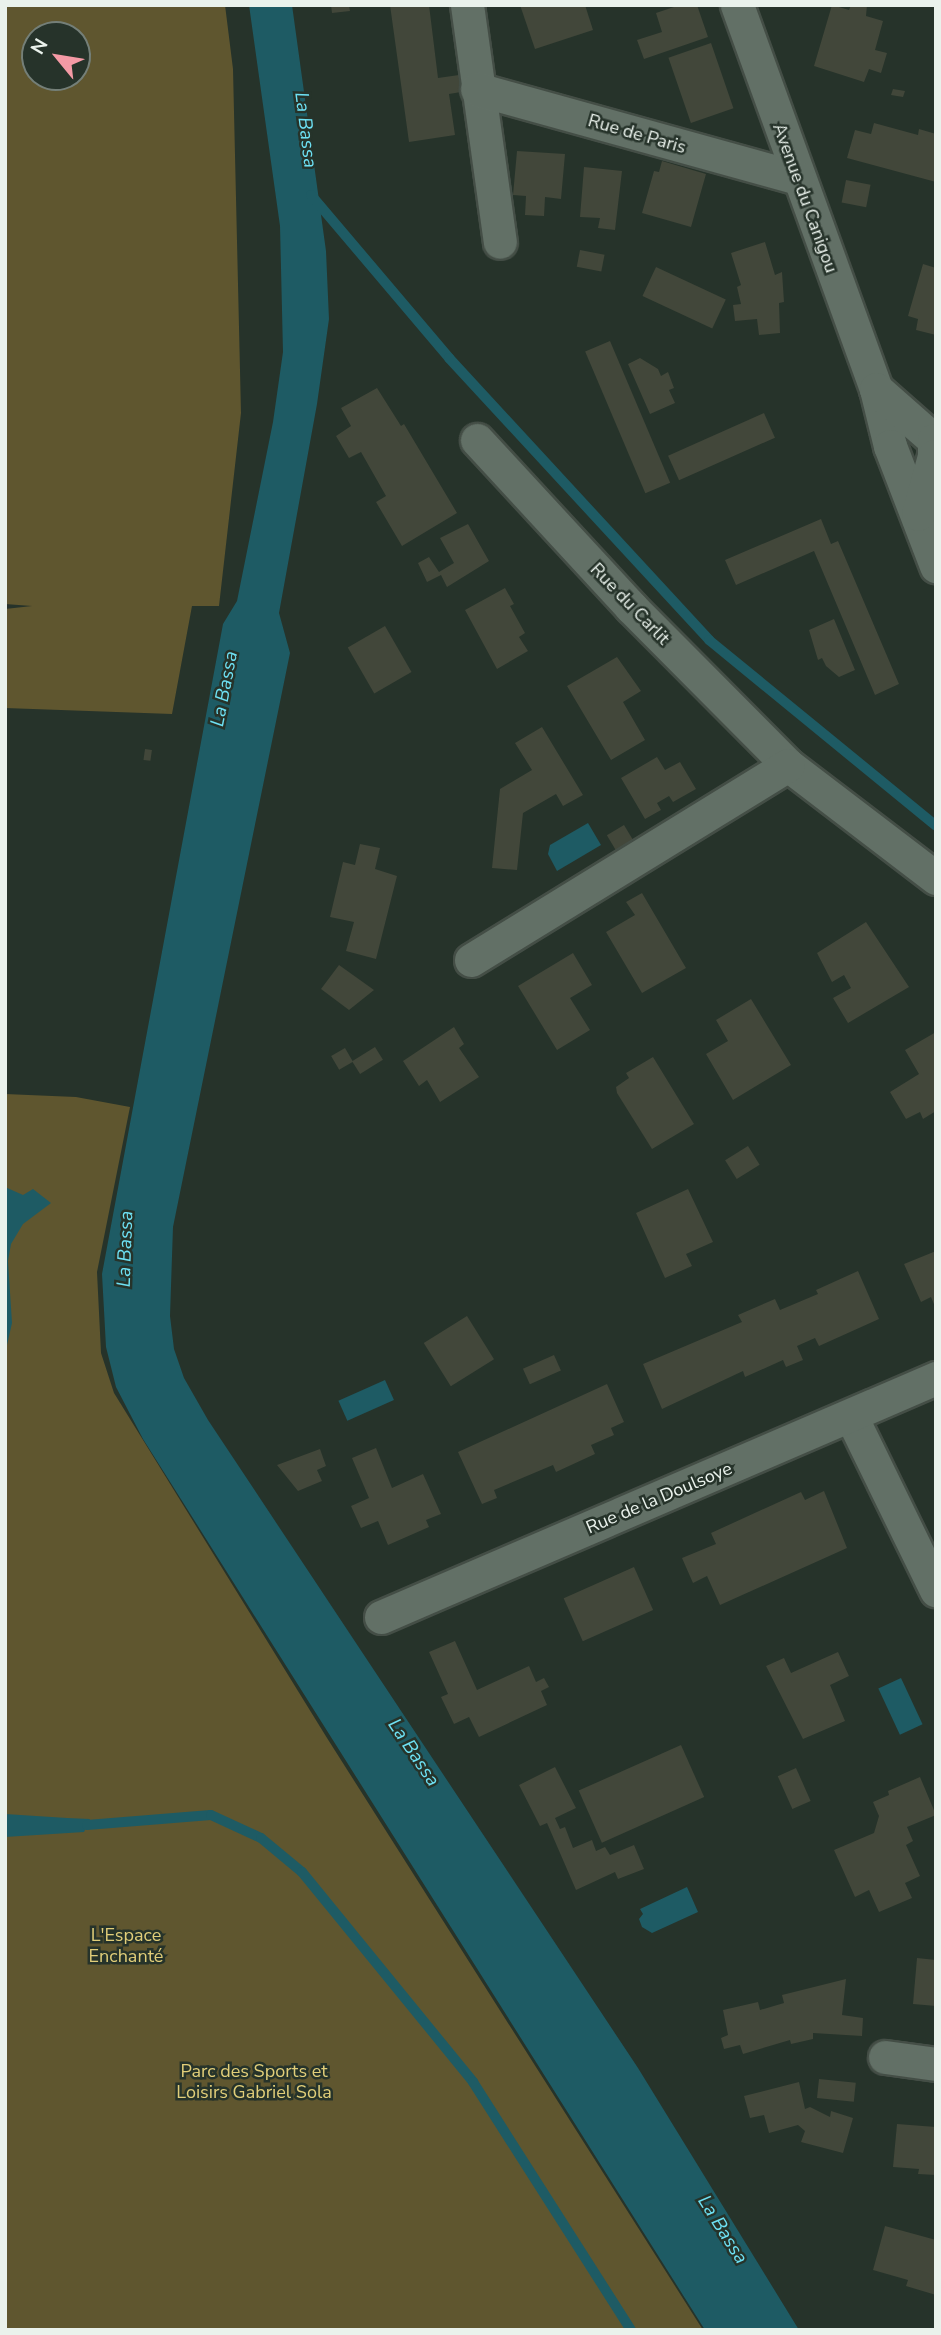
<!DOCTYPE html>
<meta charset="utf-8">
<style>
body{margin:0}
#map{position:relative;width:941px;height:2335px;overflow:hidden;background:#26332a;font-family:"Nunito Sans",sans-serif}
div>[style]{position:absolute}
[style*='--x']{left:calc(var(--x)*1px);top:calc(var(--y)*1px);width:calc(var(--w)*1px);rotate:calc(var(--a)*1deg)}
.green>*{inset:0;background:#5f562f}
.water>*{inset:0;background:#1e5b64;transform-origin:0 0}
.stream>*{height:10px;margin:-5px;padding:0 5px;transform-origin:5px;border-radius:5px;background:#1e5b64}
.building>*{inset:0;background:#42473a;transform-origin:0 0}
.roads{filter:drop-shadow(2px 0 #444e46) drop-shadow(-2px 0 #444e46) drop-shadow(0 2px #444e46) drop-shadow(0 -2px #444e46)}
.minor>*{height:33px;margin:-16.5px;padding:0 16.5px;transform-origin:16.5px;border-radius:16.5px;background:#627066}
span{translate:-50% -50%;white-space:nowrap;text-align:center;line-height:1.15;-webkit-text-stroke:5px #26332a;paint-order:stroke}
.street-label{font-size:18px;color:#eaf2ec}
.park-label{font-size:18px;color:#e1ce79}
.water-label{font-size:19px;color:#6ee2f5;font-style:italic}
.frame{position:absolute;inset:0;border:7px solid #eaf2ec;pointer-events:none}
.north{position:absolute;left:21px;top:21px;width:70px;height:70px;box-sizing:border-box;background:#26332a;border:2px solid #747f78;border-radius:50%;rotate:300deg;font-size:19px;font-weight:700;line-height:28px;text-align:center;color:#eaf2ec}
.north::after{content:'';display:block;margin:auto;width:24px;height:32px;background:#f49aa5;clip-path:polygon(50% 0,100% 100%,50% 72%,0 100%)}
</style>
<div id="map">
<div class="green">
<i style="clip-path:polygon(evenodd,5px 5px,225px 5px,233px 69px,241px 413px,219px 606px,192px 606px,172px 714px,5px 708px,5px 609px,32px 606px,5px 604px,5px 5px,77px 35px,77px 77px,35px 77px,35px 35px,77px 35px)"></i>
<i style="clip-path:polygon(5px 1094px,76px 1097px,130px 1107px,97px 1272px,101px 1353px,114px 1393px,327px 1738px,703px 2330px,5px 2330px)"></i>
</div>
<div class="water">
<i style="clip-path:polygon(249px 5px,292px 5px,326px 251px,329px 319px,317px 404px,279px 613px,290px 653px,173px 1227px,170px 1316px,174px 1349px,184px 1378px,208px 1420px,638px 2068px,799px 2330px,705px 2330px,143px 1439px,116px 1387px,106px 1347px,102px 1274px,223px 624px,237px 601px,273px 422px,283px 352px,280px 226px)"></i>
<i style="clip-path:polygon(588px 823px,601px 845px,557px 871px,548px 854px,550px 845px)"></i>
<i style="clip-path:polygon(5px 1187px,23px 1195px,33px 1189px,51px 1203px,23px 1224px,11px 1244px,8px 1261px,12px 1323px,5px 1354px)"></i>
<i style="left:385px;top:1380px;width:22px;height:51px;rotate:66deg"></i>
<i style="left:901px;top:1678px;width:51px;height:25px;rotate:65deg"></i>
<i style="clip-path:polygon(5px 1814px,67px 1818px,90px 1819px,84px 1832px,5px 1837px)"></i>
<i style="clip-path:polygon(687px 1887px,698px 1912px,652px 1933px,642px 1927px,639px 1919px,643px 1914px,640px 1909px)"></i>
</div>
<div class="stream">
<i style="--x:311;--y:195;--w:214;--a:49.7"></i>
<i style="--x:449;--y:358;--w:384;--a:47.3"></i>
<i style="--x:709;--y:640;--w:293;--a:39.3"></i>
<i style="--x:87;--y:1825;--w:124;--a:-4.6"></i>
<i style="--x:211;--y:1815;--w:55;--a:24.7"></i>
<i style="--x:261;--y:1838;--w:53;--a:39.7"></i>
<i style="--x:302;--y:1872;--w:271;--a:50.8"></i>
<i style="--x:473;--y:2082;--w:294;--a:57.5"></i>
</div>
<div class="building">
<i style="clip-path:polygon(331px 5px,349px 5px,350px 11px,332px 13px)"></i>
<i style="clip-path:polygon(390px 5px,429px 5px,438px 78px,459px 75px,461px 92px,449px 94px,455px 135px,409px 142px)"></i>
<i style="clip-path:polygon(520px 5px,585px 5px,593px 30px,535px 49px)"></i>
<i style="clip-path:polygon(680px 5px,697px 5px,708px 37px,644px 59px,637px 40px,662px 32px,656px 13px)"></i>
<i style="clip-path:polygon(832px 5px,849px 10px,851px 5px,867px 5px,866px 16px,883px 21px,875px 50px,887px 53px,881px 73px,869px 69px,864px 82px,814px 66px)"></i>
<i style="left:711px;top:43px;width:69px;height:45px;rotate:71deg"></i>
<i style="clip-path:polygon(893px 89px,905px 91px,903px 97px,891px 95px)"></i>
<i style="clip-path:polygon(874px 123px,918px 135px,919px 129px,936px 134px,936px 182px,847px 158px,855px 130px,871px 134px)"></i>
<i style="clip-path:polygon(517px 151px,565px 154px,561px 199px,545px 197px,544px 216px,525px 215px,526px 196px,513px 195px)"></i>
<i style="clip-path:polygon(662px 161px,706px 174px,691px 227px,642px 213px,654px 171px,659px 172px)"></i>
<i style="clip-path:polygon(584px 167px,622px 171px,615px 230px,598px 228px,600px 218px,580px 217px)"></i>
<i style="left:846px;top:180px;width:25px;height:23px;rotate:11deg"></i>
<i style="clip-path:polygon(765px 242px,775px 275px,782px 272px,784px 302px,779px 303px,780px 333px,759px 335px,757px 319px,735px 321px,733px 305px,741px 304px,737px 287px,741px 285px,731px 253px)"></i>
<i style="left:580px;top:250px;width:25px;height:17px;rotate:11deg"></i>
<i style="clip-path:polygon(923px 264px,936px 268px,936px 335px,916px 330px,918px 319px,908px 316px)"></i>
<i style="left:656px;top:267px;width:77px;height:32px;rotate:25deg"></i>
<i style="left:610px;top:341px;width:154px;height:27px;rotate:67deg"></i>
<i style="clip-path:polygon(640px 358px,658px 369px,661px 376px,668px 372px,674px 388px,669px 390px,675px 403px,650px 414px,628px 364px)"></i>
<i style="clip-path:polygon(377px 388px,401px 426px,404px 424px,457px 513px,402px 546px,376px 502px,386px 496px,361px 452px,349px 458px,336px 436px,351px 426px,341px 408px)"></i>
<i style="left:764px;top:413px;width:27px;height:105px;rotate:66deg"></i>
<i style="clip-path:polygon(821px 519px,831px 544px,838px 541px,899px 684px,875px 695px,814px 551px,736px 585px,725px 560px)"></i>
<i style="clip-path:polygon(468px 524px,489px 561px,447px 587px,441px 575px,427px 582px,418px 563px,429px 557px,439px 572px,454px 563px,440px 538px)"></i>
<i style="clip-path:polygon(505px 588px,514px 604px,510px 606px,525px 633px,519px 637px,528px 651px,497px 669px,465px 610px)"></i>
<i style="clip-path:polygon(834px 619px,855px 670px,839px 677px,826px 666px,822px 658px,818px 660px,809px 630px)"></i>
<i style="left:385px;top:626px;width:53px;height:43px;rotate:60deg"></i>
<i style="clip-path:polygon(617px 657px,641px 691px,623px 702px,645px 740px,611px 760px,567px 686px)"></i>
<i style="clip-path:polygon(542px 727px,583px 795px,563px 806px,556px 794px,523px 813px,517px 870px,492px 868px,500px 789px,532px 770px,515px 743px)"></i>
<i style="left:145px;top:749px;width:7px;height:11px;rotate:8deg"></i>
<i style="clip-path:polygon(657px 757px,665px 770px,680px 762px,696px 789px,673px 802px,669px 796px,657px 803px,661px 810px,645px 819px,621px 778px)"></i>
<i style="left:624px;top:825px;width:26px;height:20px;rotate:59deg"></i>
<i style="clip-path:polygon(360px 844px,380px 848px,375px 869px,397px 876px,376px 959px,346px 951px,354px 922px,330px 917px,343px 862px,355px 865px)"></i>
<i style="clip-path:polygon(642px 893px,686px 968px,642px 993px,606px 932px,635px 915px,626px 902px)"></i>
<i style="clip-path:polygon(866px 922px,909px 987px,848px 1023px,833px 998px,851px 988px,844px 975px,832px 982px,817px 953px)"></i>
<i style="clip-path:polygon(573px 953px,592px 985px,570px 998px,590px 1030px,557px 1050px,518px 986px)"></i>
<i style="clip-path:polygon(339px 965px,374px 990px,349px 1010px,321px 989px)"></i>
<i style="clip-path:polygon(751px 999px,791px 1065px,733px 1100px,706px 1054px,728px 1041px,716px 1020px)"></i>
<i style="clip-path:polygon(454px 1027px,464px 1044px,459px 1048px,479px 1077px,440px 1102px,427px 1080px,419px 1086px,403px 1061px)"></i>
<i style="clip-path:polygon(936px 1032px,936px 1111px,923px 1119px,920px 1112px,906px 1119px,890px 1092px,919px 1074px,905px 1050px)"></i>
<i style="left:375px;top:1047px;width:15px;height:27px;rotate:58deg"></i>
<i style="left:345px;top:1048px;width:16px;height:16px;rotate:60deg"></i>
<i style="clip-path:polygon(653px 1057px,694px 1124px,652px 1149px,617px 1093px,616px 1087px,629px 1078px,626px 1073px)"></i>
<i style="left:748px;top:1146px;width:22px;height:27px;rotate:58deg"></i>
<i style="clip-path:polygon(688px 1189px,713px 1242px,686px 1254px,692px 1266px,665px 1278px,636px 1213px)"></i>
<i style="clip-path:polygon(936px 1251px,936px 1309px,931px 1297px,921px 1302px,904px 1264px)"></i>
<i style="clip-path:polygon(858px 1271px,879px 1319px,819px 1346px,815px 1338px,797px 1346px,803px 1360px,786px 1367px,783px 1360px,745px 1377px,743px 1371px,662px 1409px,643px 1364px,742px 1322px,738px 1315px,775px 1299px,780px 1310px,818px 1294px,816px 1290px)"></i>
<i style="left:467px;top:1316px;width:51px;height:51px;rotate:58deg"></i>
<i style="left:554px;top:1355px;width:17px;height:34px;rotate:66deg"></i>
<i style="clip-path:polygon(607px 1384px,624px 1422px,611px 1428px,614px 1435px,591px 1445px,595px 1454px,556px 1472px,553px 1465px,494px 1490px,497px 1498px,482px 1504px,458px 1452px)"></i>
<i style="clip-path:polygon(376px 1448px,392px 1488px,423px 1474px,441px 1514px,426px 1520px,429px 1527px,388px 1545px,378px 1521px,361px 1528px,351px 1506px,369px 1498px,352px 1458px)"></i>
<i style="clip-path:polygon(320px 1449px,326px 1466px,317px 1470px,322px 1481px,298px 1491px,277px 1465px)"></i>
<i style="clip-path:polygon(824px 1491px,847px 1548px,720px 1605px,707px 1576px,693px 1583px,682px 1558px,716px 1544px,711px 1533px,801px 1492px,805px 1500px)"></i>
<i style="left:634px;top:1567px;width:47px;height:77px;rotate:66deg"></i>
<i style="clip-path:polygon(455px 1641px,477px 1690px,529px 1666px,536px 1682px,544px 1678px,549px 1687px,541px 1691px,547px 1705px,479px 1737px,469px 1717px,454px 1724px,441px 1697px,448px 1694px,429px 1652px)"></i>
<i style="clip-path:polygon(838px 1652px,849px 1676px,830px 1685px,845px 1721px,803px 1739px,766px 1666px,784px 1658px,791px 1673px)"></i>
<i style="left:681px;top:1745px;width:57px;height:112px;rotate:66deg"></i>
<i style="clip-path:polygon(555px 1767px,576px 1808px,555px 1818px,560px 1829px,565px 1827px,573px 1848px,592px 1840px,596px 1851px,605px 1847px,610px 1855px,634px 1845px,644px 1869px,618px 1879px,615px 1872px,576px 1890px,547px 1823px,540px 1826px,519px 1785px)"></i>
<i style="left:796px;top:1768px;width:36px;height:20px;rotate:66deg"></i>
<i style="clip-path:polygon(920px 1777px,936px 1815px,907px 1827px,913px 1841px,906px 1845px,920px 1876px,905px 1883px,912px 1898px,879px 1912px,869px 1890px,855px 1897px,834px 1850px,874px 1833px,879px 1816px,873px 1802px,889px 1795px,888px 1791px)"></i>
<i style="clip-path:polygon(917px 1958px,936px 1960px,936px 2006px,913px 2004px)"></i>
<i style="clip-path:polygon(846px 1979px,842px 2015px,863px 2018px,862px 2036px,813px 2033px,813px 2039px,791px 2044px,790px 2040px,743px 2054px,740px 2045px,724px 2049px,721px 2038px,728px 2035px,723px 2010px,758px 2002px,760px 2010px,784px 2003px,782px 1995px)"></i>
<i style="left:819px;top:2079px;width:37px;height:19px;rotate:6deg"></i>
<i style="clip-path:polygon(799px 2082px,805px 2109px,810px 2107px,830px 2117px,831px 2111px,853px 2118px,843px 2153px,801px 2142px,805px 2131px,798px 2125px,769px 2133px,764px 2115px,750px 2118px,744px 2096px)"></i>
<i style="clip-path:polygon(897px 2124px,936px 2127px,936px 2175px,918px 2174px,919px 2169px,893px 2167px)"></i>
<i style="clip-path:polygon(885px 2226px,936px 2240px,936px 2295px,906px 2286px,908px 2280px,873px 2270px)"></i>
</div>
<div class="roads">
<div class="minor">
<i style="--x:467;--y:5;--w:239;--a:82.1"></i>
<i style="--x:737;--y:5;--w:408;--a:70.1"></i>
<i style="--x:876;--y:389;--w:59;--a:76.2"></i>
<i style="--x:890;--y:446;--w:129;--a:69"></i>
<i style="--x:477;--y:89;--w:333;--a:15.5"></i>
<i style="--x:876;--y:389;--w:77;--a:41.3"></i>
<i style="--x:934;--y:440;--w:16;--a:90"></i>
<i style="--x:934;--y:456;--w:60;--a:105.4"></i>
<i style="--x:477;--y:440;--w:227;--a:47.3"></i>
<i style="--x:631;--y:607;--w:223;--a:45.2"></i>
<i style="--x:788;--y:765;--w:186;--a:37.4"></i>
<i style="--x:471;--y:960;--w:372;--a:-31.6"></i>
<i style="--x:851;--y:1416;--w:194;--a:64"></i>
<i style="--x:381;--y:1617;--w:604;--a:-23.3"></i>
<i style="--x:885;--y:2057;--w:51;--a:7.8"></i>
</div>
</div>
<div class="street-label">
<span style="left:637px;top:134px;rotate:16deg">Rue de Paris</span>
<span style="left:805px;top:198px;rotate:70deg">Avenue du Canigou</span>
<span style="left:630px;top:604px;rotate:46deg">Rue du Carlit</span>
<span style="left:659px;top:1498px;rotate:-23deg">Rue de la Doulsoye</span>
</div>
<div class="park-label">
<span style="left:126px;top:1946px">L'Espace<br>Enchanté</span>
<span style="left:254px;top:2082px">Parc des Sports et<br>Loisirs Gabriel Sola</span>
</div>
<div class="water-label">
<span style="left:305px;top:130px;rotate:83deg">La Bassa</span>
<span style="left:225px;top:689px;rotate:-79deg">La Bassa</span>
<span style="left:126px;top:1249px;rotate:-88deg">La Bassa</span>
<span style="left:413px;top:1753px;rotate:56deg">La Bassa</span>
<span style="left:722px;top:2230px;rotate:58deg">La Bassa</span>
</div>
<div class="frame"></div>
<div class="north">N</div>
</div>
